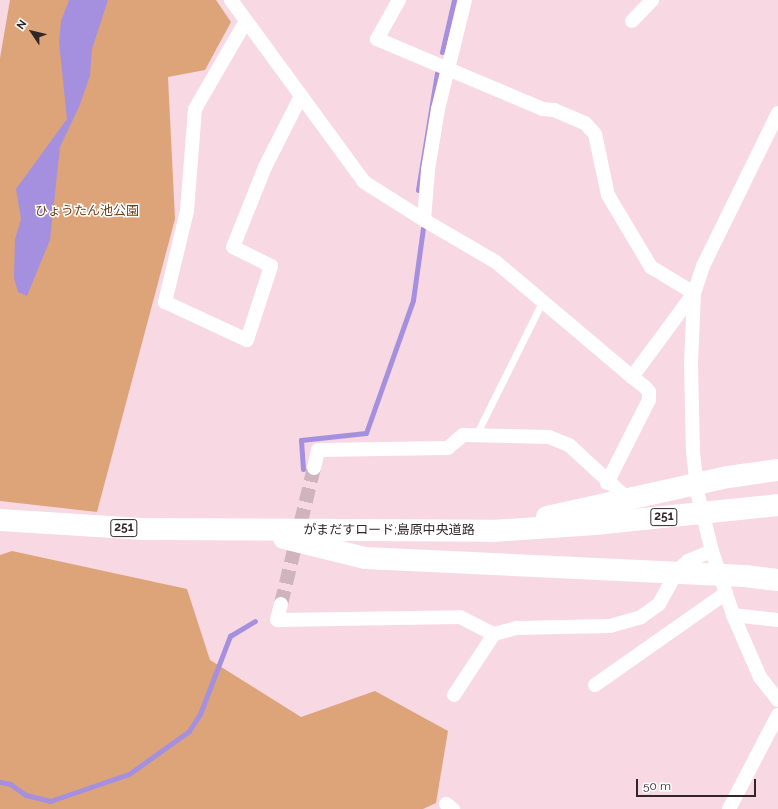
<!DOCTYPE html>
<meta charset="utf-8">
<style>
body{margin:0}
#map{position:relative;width:778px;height:809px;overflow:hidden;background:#f8d8e2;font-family:Raleway,"Noto Sans JP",sans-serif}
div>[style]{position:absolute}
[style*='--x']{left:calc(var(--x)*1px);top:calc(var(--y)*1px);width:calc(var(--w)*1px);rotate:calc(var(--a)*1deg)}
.green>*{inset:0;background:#dda47a}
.water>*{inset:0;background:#a490df}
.stream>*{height:5px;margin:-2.5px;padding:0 2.5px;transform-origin:2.5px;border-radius:2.5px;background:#a490df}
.minor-tunnel>*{height:14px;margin-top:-7px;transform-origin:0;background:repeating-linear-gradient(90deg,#d0b4bd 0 14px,transparent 0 21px)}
.service>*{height:7px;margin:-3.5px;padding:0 3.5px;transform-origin:3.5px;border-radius:3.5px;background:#fff}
.minor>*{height:14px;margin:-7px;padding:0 7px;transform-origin:7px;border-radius:7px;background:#fff}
.motorway>*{height:22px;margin:-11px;padding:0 11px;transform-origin:11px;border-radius:11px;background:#fff}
span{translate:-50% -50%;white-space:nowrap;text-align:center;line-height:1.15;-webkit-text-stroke:3px #fff;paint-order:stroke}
.shield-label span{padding:1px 3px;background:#fff;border:1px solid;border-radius:3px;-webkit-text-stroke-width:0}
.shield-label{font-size:12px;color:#32262a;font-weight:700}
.park-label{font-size:13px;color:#714017}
.street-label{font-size:13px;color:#32262a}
.north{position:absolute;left:12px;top:12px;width:40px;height:40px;-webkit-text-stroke:3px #fff;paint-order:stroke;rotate:305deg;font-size:11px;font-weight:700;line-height:16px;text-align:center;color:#32262a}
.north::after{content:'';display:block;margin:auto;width:14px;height:18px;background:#32262a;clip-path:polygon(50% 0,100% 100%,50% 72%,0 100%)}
.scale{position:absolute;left:636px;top:779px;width:120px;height:18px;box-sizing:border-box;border:2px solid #32262a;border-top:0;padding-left:5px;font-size:12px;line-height:14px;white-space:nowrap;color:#32262a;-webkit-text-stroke:3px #fff;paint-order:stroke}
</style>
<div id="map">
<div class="green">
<i style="clip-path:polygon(10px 0,216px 0,231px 22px,205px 70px,168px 77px,175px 219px,97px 512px,0 501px,0 58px)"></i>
<i style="clip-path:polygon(12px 551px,187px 589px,210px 660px,301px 717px,375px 691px,448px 731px,436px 803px,423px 809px,0 809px,0 555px)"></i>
</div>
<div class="water">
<i style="clip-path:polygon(69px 0,108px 0,92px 49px,90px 76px,79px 107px,60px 147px,50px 240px,27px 296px,18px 292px,14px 278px,15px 239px,21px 219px,16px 189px,67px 119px,59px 42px,61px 21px)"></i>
</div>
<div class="stream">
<i style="--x:442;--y:52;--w:53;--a:-77"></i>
<i style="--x:418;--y:190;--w:119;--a:-80.8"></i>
<i style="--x:303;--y:469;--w:29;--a:-94"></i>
<i style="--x:301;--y:440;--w:65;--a:-6.1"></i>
<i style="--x:366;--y:433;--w:141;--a:-70.5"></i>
<i style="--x:413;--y:300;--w:73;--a:-82.1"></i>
<i style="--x:0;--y:782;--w:10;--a:11"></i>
<i style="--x:10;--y:784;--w:19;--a:35"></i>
<i style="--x:26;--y:795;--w:25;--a:14"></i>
<i style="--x:50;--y:801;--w:83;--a:-18.9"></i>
<i style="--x:129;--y:774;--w:74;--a:-35.6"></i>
<i style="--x:189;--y:731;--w:20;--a:-57"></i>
<i style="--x:200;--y:714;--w:84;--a:-69"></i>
<i style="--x:230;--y:636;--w:29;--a:-31"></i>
</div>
<div class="minor-tunnel">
<i style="--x:281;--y:604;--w:140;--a:-76.4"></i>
</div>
<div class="service">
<i style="--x:476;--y:435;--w:148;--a:-63.6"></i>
</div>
<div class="minor">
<i style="--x:231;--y:0;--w:225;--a:53.8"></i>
<i style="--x:364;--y:182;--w:71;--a:32.3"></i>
<i style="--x:399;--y:0;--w:45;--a:119.4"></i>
<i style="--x:377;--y:39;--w:180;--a:22.9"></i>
<i style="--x:543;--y:109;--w:11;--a:5"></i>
<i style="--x:554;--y:110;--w:34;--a:23"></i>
<i style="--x:585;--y:123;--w:15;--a:48"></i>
<i style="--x:595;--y:134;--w:62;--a:78"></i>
<i style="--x:608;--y:195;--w:84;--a:59.2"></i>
<i style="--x:651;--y:267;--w:50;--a:31.2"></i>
<i style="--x:465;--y:0;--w:112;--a:103.9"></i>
<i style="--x:438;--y:109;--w:62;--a:99.3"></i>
<i style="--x:428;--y:170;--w:50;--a:94.6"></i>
<i style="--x:424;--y:220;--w:83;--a:30.3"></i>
<i style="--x:496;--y:262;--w:178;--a:40.2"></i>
<i style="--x:632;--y:377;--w:104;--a:-53.6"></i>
<i style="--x:246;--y:21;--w:102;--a:120.1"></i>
<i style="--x:195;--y:109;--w:102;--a:94.5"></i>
<i style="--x:187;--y:211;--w:94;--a:103.6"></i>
<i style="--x:165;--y:302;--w:90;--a:24.9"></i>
<i style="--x:247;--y:340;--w:78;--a:-72"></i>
<i style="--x:271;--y:266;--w:42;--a:-153.4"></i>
<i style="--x:233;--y:247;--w:86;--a:-68.2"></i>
<i style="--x:265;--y:167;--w:80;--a:-63.1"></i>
<i style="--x:632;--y:21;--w:29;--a:-46"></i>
<i style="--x:778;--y:113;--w:170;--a:116.1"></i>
<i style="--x:703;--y:266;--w:28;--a:108"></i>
<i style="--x:694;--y:293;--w:71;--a:92.4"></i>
<i style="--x:691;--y:364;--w:88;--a:88.7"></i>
<i style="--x:693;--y:452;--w:43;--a:83.4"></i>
<i style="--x:698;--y:495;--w:58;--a:76"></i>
<i style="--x:712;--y:551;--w:67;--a:71.8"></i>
<i style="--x:733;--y:615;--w:68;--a:66.5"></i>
<i style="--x:760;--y:677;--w:29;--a:52"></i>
<i style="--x:314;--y:468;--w:18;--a:-77"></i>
<i style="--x:318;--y:450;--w:130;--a:-0.9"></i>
<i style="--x:448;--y:448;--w:20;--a:-41"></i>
<i style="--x:463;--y:435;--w:86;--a:1.3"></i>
<i style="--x:549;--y:437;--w:22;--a:22"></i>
<i style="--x:569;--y:445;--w:84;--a:42.6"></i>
<i style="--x:607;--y:483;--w:93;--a:-63.2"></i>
<i style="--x:649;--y:400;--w:8;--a:-90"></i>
<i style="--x:649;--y:392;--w:6;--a:-129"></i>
<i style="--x:645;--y:387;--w:16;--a:-142"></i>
<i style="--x:281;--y:604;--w:16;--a:104"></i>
<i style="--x:277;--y:620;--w:183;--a:-0.9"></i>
<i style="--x:460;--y:617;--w:38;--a:27"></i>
<i style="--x:494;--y:634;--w:24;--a:-15"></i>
<i style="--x:517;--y:628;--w:93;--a:-1.2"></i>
<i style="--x:610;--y:626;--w:32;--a:-16"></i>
<i style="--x:641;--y:617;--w:22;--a:-36"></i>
<i style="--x:659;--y:604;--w:39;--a:-61"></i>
<i style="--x:678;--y:570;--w:13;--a:-42"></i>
<i style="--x:688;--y:561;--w:26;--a:-23"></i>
<i style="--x:733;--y:615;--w:45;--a:6.3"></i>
<i style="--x:595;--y:685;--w:160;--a:-35.1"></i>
<i style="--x:454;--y:695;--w:73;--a:-56.7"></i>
<i style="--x:446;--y:804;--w:9;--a:36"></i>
<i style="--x:729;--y:809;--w:106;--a:-62.5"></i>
</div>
<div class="motorway">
<i style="--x:547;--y:517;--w:185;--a:-12.5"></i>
<i style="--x:728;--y:477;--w:50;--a:-8"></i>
<i style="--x:0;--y:520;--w:145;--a:3.6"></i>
<i style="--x:145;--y:529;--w:347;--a:0.3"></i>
<i style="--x:492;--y:531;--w:103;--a:-3.9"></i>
<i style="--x:595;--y:524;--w:184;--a:-5.9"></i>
<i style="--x:284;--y:538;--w:83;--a:13.9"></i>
<i style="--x:365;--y:558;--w:380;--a:2.7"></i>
<i style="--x:745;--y:576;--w:33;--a:7"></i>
</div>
<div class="shield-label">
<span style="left:664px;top:517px">251</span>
<span style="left:124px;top:528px">251</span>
</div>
<div class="park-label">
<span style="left:87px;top:211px">ひょうたん池公園</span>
</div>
<div class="street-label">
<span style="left:389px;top:530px">がまだすロード;島原中央道路</span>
</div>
<div class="north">N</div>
<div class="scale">50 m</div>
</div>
